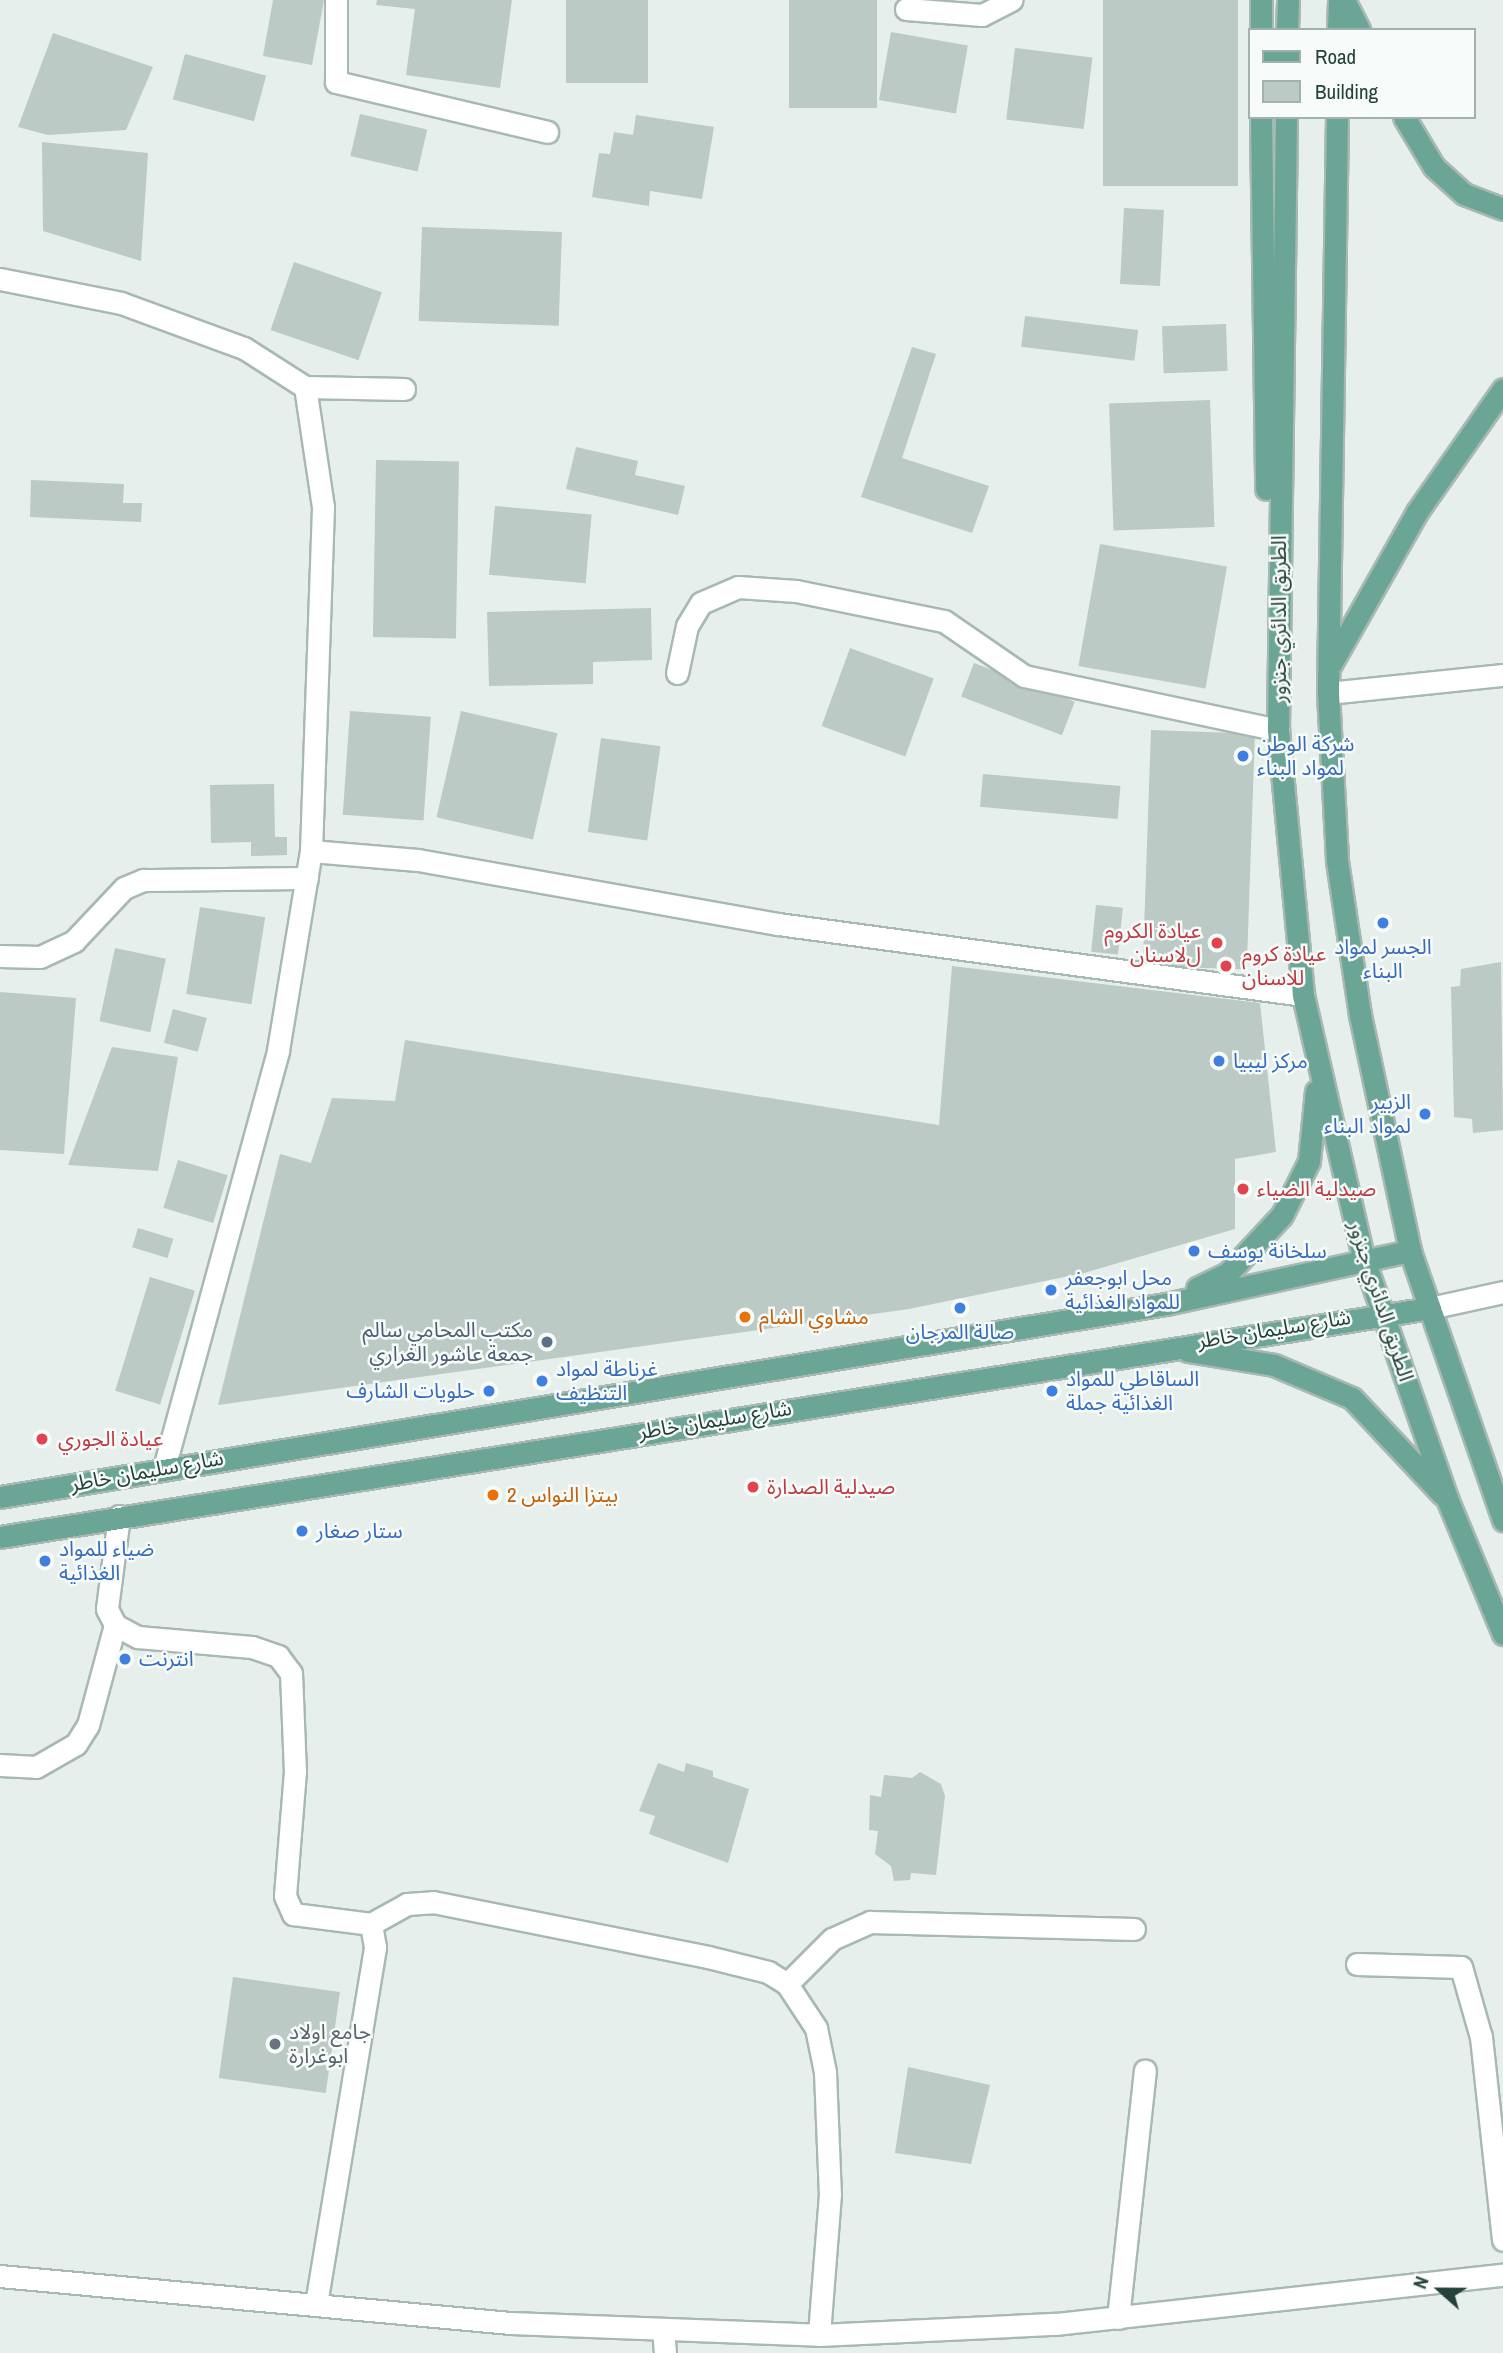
<!DOCTYPE html>
<meta charset="utf-8">
<style>
body{margin:0}
#map{position:relative;width:1503px;height:2353px;overflow:hidden;background:#e6efeb;font-family:"Archivo Narrow","Noto Sans Arabic",sans-serif}
div>[style]{position:absolute}
[style*='--x']{left:calc(var(--x)*1px);top:calc(var(--y)*1px);width:calc(var(--w)*1px);rotate:calc(var(--a)*1deg)}
.building>*{inset:0;background:#bbcac4;transform-origin:0 0}
.roads{filter:drop-shadow(2px 0 #a8b8b2) drop-shadow(-2px 0 #a8b8b2) drop-shadow(0 2px #a8b8b2) drop-shadow(0 -2px #a8b8b2)}
.minor>*{height:21px;margin:-10.5px;padding:0 10.5px;transform-origin:10.5px;border-radius:10.5px;background:#fff}
.major>*{height:21px;margin:-10.5px;padding:0 10.5px;transform-origin:10.5px;border-radius:10.5px;background:#6aa596}
.dots>*{width:19px;height:19px;translate:-50% -50%;box-sizing:border-box;border:4px solid #f7fbf9;border-radius:50%}
span{translate:-50% -50%;white-space:nowrap;text-align:center;line-height:1.15;-webkit-text-stroke:5px #f7fbf9;paint-order:stroke}
.street-label{font-size:21px;color:#24423a}
.shop-label{font-size:21px;color:#366cbe}
.left{translate:0 -50%;text-align:left}
.right{translate:-100% -50%;text-align:right}
.health-label{font-size:21px;color:#be3a42}
.food-label{font-size:21px;color:#c56008}
.service-label{font-size:21px;color:#4e5e75}
.worship-label{font-size:21px;color:#5b616d}
.legend{position:absolute;left:1248px;top:28px;width:228px;height:91px;box-sizing:border-box;background:#f7fbf9;border:2px solid #a3b1ad;margin:0;padding:9px 12px;list-style:none;font-size:21px;color:#24423a}
.legend li{display:flex;align-items:center;gap:14px;height:35px}
.legend b{width:35px;border:2px solid #a3b1ad}
.north{position:absolute;left:1405px;top:2255px;width:70px;height:70px;-webkit-text-stroke:5px #f7fbf9;paint-order:stroke;rotate:291deg;font-size:19px;font-weight:700;line-height:28px;text-align:center;color:#24423a}
.north::after{content:'';display:block;margin:auto;width:24px;height:32px;background:#24423a;clip-path:polygon(50% 0,100% 100%,50% 72%,0 100%)}
</style>
<div id="map">
<div class="building">
<i style="clip-path:polygon(273px 0,324px 0,312px 65px,263px 56px)"></i>
<i style="clip-path:polygon(377px 0,512px 0,500px 88px,406px 75px,415px 9px,376px 5px)"></i>
<i style="left:566px;top:0;width:82px;height:83px"></i>
<i style="left:789px;top:0;width:88px;height:108px"></i>
<i style="left:1103px;top:0;width:135px;height:186px"></i>
<i style="left:891px;top:32px;width:78px;height:69px;rotate:10deg"></i>
<i style="clip-path:polygon(53px 33px,153px 67px,126px 130px,48px 135px,18px 127px)"></i>
<i style="left:1015px;top:48px;width:78px;height:72px;rotate:7deg"></i>
<i style="left:185px;top:54px;width:84px;height:47px;rotate:15deg"></i>
<i style="left:360px;top:114px;width:69px;height:43px;rotate:13deg"></i>
<i style="clip-path:polygon(636px 115px,714px 127px,702px 199px,650px 191px,649px 206px,592px 197px,599px 153px,610px 154px,614px 132px,633px 135px)"></i>
<i style="clip-path:polygon(42px 142px,148px 153px,141px 261px,43px 231px)"></i>
<i style="left:1124px;top:208px;width:40px;height:76px;rotate:3deg"></i>
<i style="left:422px;top:227px;width:140px;height:94px;rotate:2deg"></i>
<i style="left:294px;top:262px;width:93px;height:72px;rotate:19deg"></i>
<i style="left:1025px;top:316px;width:114px;height:31px;rotate:7deg"></i>
<i style="left:1226px;top:324px;width:47px;height:64px;rotate:88deg"></i>
<i style="clip-path:polygon(912px 347px,936px 354px,902px 458px,989px 486px,972px 533px,861px 497px)"></i>
<i style="left:1210px;top:400px;width:127px;height:101px;rotate:88deg"></i>
<i style="clip-path:polygon(576px 447px,638px 461px,635px 475px,685px 486px,678px 515px,566px 489px)"></i>
<i style="left:376px;top:460px;width:83px;height:177px;rotate:1deg"></i>
<i style="clip-path:polygon(31px 480px,124px 484px,123px 503px,142px 503px,141px 522px,30px 517px)"></i>
<i style="left:495px;top:506px;width:97px;height:69px;rotate:5deg"></i>
<i style="left:1100px;top:544px;width:129px;height:124px;rotate:10deg"></i>
<i style="clip-path:polygon(651px 608px,652px 660px,593px 662px,593px 684px,489px 686px,487px 612px)"></i>
<i style="left:850px;top:648px;width:89px;height:83px;rotate:20deg"></i>
<i style="left:974px;top:663px;width:108px;height:36px;rotate:21deg"></i>
<i style="left:350px;top:711px;width:81px;height:104px;rotate:4deg"></i>
<i style="left:461px;top:711px;width:99px;height:109px;rotate:13deg"></i>
<i style="left:1151px;top:730px;width:104px;height:236px;rotate:2deg"></i>
<i style="left:601px;top:738px;width:60px;height:95px;rotate:8deg"></i>
<i style="left:983px;top:774px;width:138px;height:33px;rotate:5deg"></i>
<i style="clip-path:polygon(274px 784px,275px 837px,287px 837px,287px 855px,251px 856px,251px 842px,211px 843px,210px 785px)"></i>
<i style="left:1096px;top:905px;width:27px;height:47px;rotate:6deg"></i>
<i style="left:200px;top:907px;width:66px;height:88px;rotate:9deg"></i>
<i style="left:115px;top:948px;width:52px;height:75px;rotate:12deg"></i>
<i style="clip-path:polygon(1501px 962px,1503px 1130px,1473px 1133px,1472px 1119px,1454px 1117px,1451px 987px,1460px 986px,1461px 969px)"></i>
<i style="clip-path:polygon(952px 966px,1260px 1003px,1276px 1152px,1235px 1159px,1235px 1229px,1084px 1273px,909px 1309px,218px 1405px,280px 1154px,311px 1163px,332px 1098px,395px 1101px,405px 1040px,939px 1125px)"></i>
<i style="clip-path:polygon(0 992px,76px 998px,64px 1154px,0 1150px)"></i>
<i style="left:173px;top:1009px;width:35px;height:35px;rotate:15deg"></i>
<i style="clip-path:polygon(112px 1047px,178px 1057px,158px 1171px,68px 1165px)"></i>
<i style="left:178px;top:1160px;width:52px;height:50px;rotate:17deg"></i>
<i style="left:138px;top:1228px;width:37px;height:20px;rotate:17deg"></i>
<i style="left:150px;top:1277px;width:47px;height:119px;rotate:17deg"></i>
<i style="clip-path:polygon(658px 1763px,684px 1772px,686px 1763px,713px 1771px,713px 1777px,749px 1789px,728px 1863px,649px 1834px,655px 1816px,639px 1811px)"></i>
<i style="clip-path:polygon(920px 1772px,941px 1784px,945px 1796px,936px 1875px,911px 1873px,910px 1880px,894px 1881px,891px 1866px,875px 1854px,878px 1831px,869px 1830px,870px 1795px,881px 1797px,884px 1775px,912px 1778px)"></i>
<i style="left:233px;top:1977px;width:108px;height:102px;rotate:8deg"></i>
<i style="clip-path:polygon(908px 2067px,990px 2085px,971px 2164px,895px 2153px)"></i>
</div>
<div class="roads">
<div class="minor">
<i style="--x:336;--y:0;--w:82;--a:90"></i>
<i style="--x:336;--y:82;--w:217;--a:13.3"></i>
<i style="--x:906;--y:9;--w:76;--a:4.5"></i>
<i style="--x:982;--y:15;--w:33;--a:-27"></i>
<i style="--x:0;--y:279;--w:123;--a:11.2"></i>
<i style="--x:121;--y:303;--w:131;--a:20.1"></i>
<i style="--x:244;--y:348;--w:72;--a:32.6"></i>
<i style="--x:305;--y:387;--w:99;--a:1.2"></i>
<i style="--x:677;--y:673;--w:48;--a:-78"></i>
<i style="--x:687;--y:626;--w:27;--a:-59"></i>
<i style="--x:701;--y:603;--w:40;--a:-23.4"></i>
<i style="--x:738;--y:587;--w:58;--a:3.9"></i>
<i style="--x:796;--y:591;--w:151;--a:11.5"></i>
<i style="--x:944;--y:621;--w:97;--a:34.5"></i>
<i style="--x:1024;--y:676;--w:260;--a:12"></i>
<i style="--x:1328;--y:693;--w:176;--a:-5.9"></i>
<i style="--x:311;--y:851;--w:107;--a:4.8"></i>
<i style="--x:418;--y:860;--w:366;--a:10.1"></i>
<i style="--x:778;--y:924;--w:530;--a:7.7"></i>
<i style="--x:0;--y:956;--w:40;--a:1.4"></i>
<i style="--x:40;--y:957;--w:38;--a:-25"></i>
<i style="--x:74;--y:941;--w:73;--a:-46.7"></i>
<i style="--x:124;--y:888;--w:21;--a:-23"></i>
<i style="--x:143;--y:880;--w:164;--a:-0.7"></i>
<i style="--x:1430;--y:1308;--w:75;--a:-12.4"></i>
<i style="--x:164;--y:1468;--w:433;--a:-74.7"></i>
<i style="--x:278;--y:1050;--w:202;--a:-80.6"></i>
<i style="--x:311;--y:851;--w:344;--a:-88"></i>
<i style="--x:323;--y:507;--w:121;--a:-98.5"></i>
<i style="--x:119;--y:1516;--w:94;--a:97.4"></i>
<i style="--x:107;--y:1609;--w:18;--a:63"></i>
<i style="--x:115;--y:1625;--w:26;--a:28"></i>
<i style="--x:138;--y:1637;--w:114;--a:5"></i>
<i style="--x:252;--y:1647;--w:28;--a:19"></i>
<i style="--x:278;--y:1656;--w:21;--a:53"></i>
<i style="--x:291;--y:1673;--w:98;--a:87.7"></i>
<i style="--x:295;--y:1771;--w:125;--a:94.6"></i>
<i style="--x:285;--y:1896;--w:20;--a:66"></i>
<i style="--x:293;--y:1914;--w:79;--a:7.3"></i>
<i style="--x:371;--y:1924;--w:41;--a:-29.1"></i>
<i style="--x:407;--y:1904;--w:26;--a:-4"></i>
<i style="--x:433;--y:1902;--w:280;--a:11.3"></i>
<i style="--x:708;--y:1957;--w:62;--a:14"></i>
<i style="--x:768;--y:1972;--w:22;--a:32"></i>
<i style="--x:787;--y:1984;--w:53;--a:56.6"></i>
<i style="--x:816;--y:2028;--w:45;--a:78.4"></i>
<i style="--x:825;--y:2072;--w:122;--a:87.7"></i>
<i style="--x:830;--y:2194;--w:141;--a:94.5"></i>
<i style="--x:0;--y:1765;--w:36;--a:3"></i>
<i style="--x:36;--y:1767;--w:46;--a:-29.9"></i>
<i style="--x:76;--y:1744;--w:22;--a:-58"></i>
<i style="--x:88;--y:1725;--w:104;--a:-74.9"></i>
<i style="--x:1357;--y:1964;--w:104;--a:1.7"></i>
<i style="--x:1461;--y:1967;--w:73;--a:74.1"></i>
<i style="--x:1481;--y:2037;--w:204;--a:83.8"></i>
<i style="--x:787;--y:1984;--w:64;--a:-45"></i>
<i style="--x:832;--y:1939;--w:42;--a:-24.1"></i>
<i style="--x:870;--y:1922;--w:264;--a:1.5"></i>
<i style="--x:0;--y:2276;--w:513;--a:5.26"></i>
<i style="--x:511;--y:2323;--w:308;--a:2.2"></i>
<i style="--x:819;--y:2335;--w:237;--a:-2.7"></i>
<i style="--x:1056;--y:2324;--w:450;--a:-6.3"></i>
<i style="--x:316;--y:2304;--w:362;--a:-80.6"></i>
<i style="--x:375;--y:1947;--w:23;--a:-100"></i>
<i style="--x:1118;--y:2318;--w:249;--a:-83.8"></i>
<i style="--x:663;--y:2330;--w:23;--a:85"></i>
</div>
<div class="major">
<i style="--x:1344;--y:0;--w:34;--a:63"></i>
<i style="--x:1261;--y:30;--w:30;--a:-90"></i>
<i style="--x:1287;--y:30;--w:30;--a:-88"></i>
<i style="--x:1338;--y:30;--w:30;--a:-88"></i>
<i style="--x:1261;--y:117;--w:372;--a:89.2"></i>
<i style="--x:1286;--y:117;--w:613;--a:90.75"></i>
<i style="--x:1278;--y:730;--w:266;--a:84.6"></i>
<i style="--x:1303;--y:995;--w:269;--a:77.1"></i>
<i style="--x:1363;--y:1257;--w:258;--a:70.8"></i>
<i style="--x:1448;--y:1501;--w:144;--a:67.5"></i>
<i style="--x:1337;--y:117;--w:576;--a:90.9"></i>
<i style="--x:1328;--y:693;--w:168;--a:86.9"></i>
<i style="--x:1337;--y:861;--w:156;--a:81.5"></i>
<i style="--x:1360;--y:1015;--w:241;--a:78"></i>
<i style="--x:1410;--y:1251;--w:285;--a:70.9"></i>
<i style="--x:1404;--y:117;--w:58;--a:59"></i>
<i style="--x:1434;--y:167;--w:40;--a:42"></i>
<i style="--x:1464;--y:194;--w:42;--a:21"></i>
<i style="--x:1331;--y:664;--w:175;--a:-60.5"></i>
<i style="--x:1417;--y:512;--w:150;--a:-55"></i>
<i style="--x:1197;--y:1288;--w:34;--a:-26"></i>
<i style="--x:1228;--y:1273;--w:79;--a:-47"></i>
<i style="--x:1282;--y:1215;--w:60;--a:-63.4"></i>
<i style="--x:1309;--y:1161;--w:70;--a:-84.3"></i>
<i style="--x:1188;--y:1351;--w:87;--a:9.2"></i>
<i style="--x:1274;--y:1365;--w:85;--a:22.9"></i>
<i style="--x:1352;--y:1398;--w:132;--a:46.8"></i>
<i style="--x:0;--y:1497;--w:1182;--a:-9.4"></i>
<i style="--x:1166;--y:1304;--w:250;--a:-12.3"></i>
<i style="--x:0;--y:1537;--w:1448;--a:-9.1"></i>
</div>
</div>
<div class="dots">
<i style="left:1243px;top:756px;background:#3f7fe0"></i>
<i style="left:1383px;top:923px;background:#3f7fe0"></i>
<i style="left:1217px;top:943px;background:#e0444e"></i>
<i style="left:1226px;top:966px;background:#e0444e"></i>
<i style="left:1219px;top:1061px;background:#3f7fe0"></i>
<i style="left:1425px;top:1114px;background:#3f7fe0"></i>
<i style="left:1243px;top:1189px;background:#e0444e"></i>
<i style="left:1194px;top:1251px;background:#3f7fe0"></i>
<i style="left:1051px;top:1290px;background:#3f7fe0"></i>
<i style="left:960px;top:1308px;background:#3f7fe0"></i>
<i style="left:745px;top:1317px;background:#e8710a"></i>
<i style="left:547px;top:1342px;background:#5c6f8a"></i>
<i style="left:542px;top:1381px;background:#3f7fe0"></i>
<i style="left:489px;top:1391px;background:#3f7fe0"></i>
<i style="left:1052px;top:1391px;background:#3f7fe0"></i>
<i style="left:42px;top:1439px;background:#e0444e"></i>
<i style="left:753px;top:1487px;background:#e0444e"></i>
<i style="left:493px;top:1495px;background:#e8710a"></i>
<i style="left:302px;top:1531px;background:#3f7fe0"></i>
<i style="left:45px;top:1561px;background:#3f7fe0"></i>
<i style="left:125px;top:1659px;background:#3f7fe0"></i>
<i style="left:275px;top:2044px;background:#6b7280"></i>
</div>
<div class="street-label">
<span style="left:1279px;top:619px;rotate:-90deg">الطريق الدائري جنزور</span>
<span style="left:1381px;top:1301px;rotate:72deg">الطريق الدائري جنزور</span>
<span style="left:1274px;top:1329px;rotate:-9deg">شارع سليمان خاطر</span>
<span style="left:715px;top:1420px;rotate:-9deg">شارع سليمان خاطر</span>
<span style="left:147px;top:1471px;rotate:-10deg">شارع سليمان خاطر</span>
</div>
<div class="shop-label">
<span class="left" style="left:1257px;top:756px">شركة الوطن<br>لمواد البناء</span>
<span style="left:1383px;top:959px">الجسر لمواد<br>البناء</span>
<span class="left" style="left:1233px;top:1061px">مركز ليبيا</span>
<span class="right" style="left:1411px;top:1114px">الزبير<br>لمواد البناء</span>
<span class="left" style="left:1208px;top:1251px">سلخانة يوسف</span>
<span class="left" style="left:1065px;top:1290px">محل ابوجعفر<br>للمواد الغذائية</span>
<span style="left:960px;top:1332px">صالة المرجان</span>
<span class="left" style="left:556px;top:1381px">غرناطة لمواد<br>التنظيف</span>
<span class="left" style="left:1066px;top:1391px">الساقاطي للمواد<br>الغذائية جملة</span>
<span class="right" style="left:475px;top:1391px">حلويات الشارف</span>
<span class="left" style="left:316px;top:1531px">ستار صغار</span>
<span class="left" style="left:59px;top:1561px">ضياء للمواد<br>الغذائية</span>
<span class="left" style="left:139px;top:1659px">انترنت</span>
</div>
<div class="health-label">
<span class="right" style="left:1201px;top:943px">عيادة الكروم<br>لﻻسنان</span>
<span class="left" style="left:1242px;top:966px">عيادة كروم<br>للاسنان</span>
<span class="left" style="left:1257px;top:1189px">صيدلية الضياء</span>
<span class="left" style="left:58px;top:1439px">عيادة الجوري</span>
<span class="left" style="left:767px;top:1487px">صيدلية الصدارة</span>
</div>
<div class="food-label">
<span class="left" style="left:759px;top:1317px">مشاوي الشام</span>
<span class="left" style="left:507px;top:1495px">بيتزا النواس 2</span>
</div>
<div class="service-label">
<span class="right" style="left:533px;top:1342px">مكتب المحامي سالم<br>جمعة عاشور الغراري</span>
</div>
<div class="worship-label">
<span class="left" style="left:289px;top:2044px">جامع اولاد<br>ابوغرارة</span>
</div>
<ul class="legend">
<li><b style="height:9px;background:#6aa596"></b>Road</li>
<li><b style="height:19px;background:#bbcac4"></b>Building</li>
</ul>
<div class="north">N</div>
</div>
